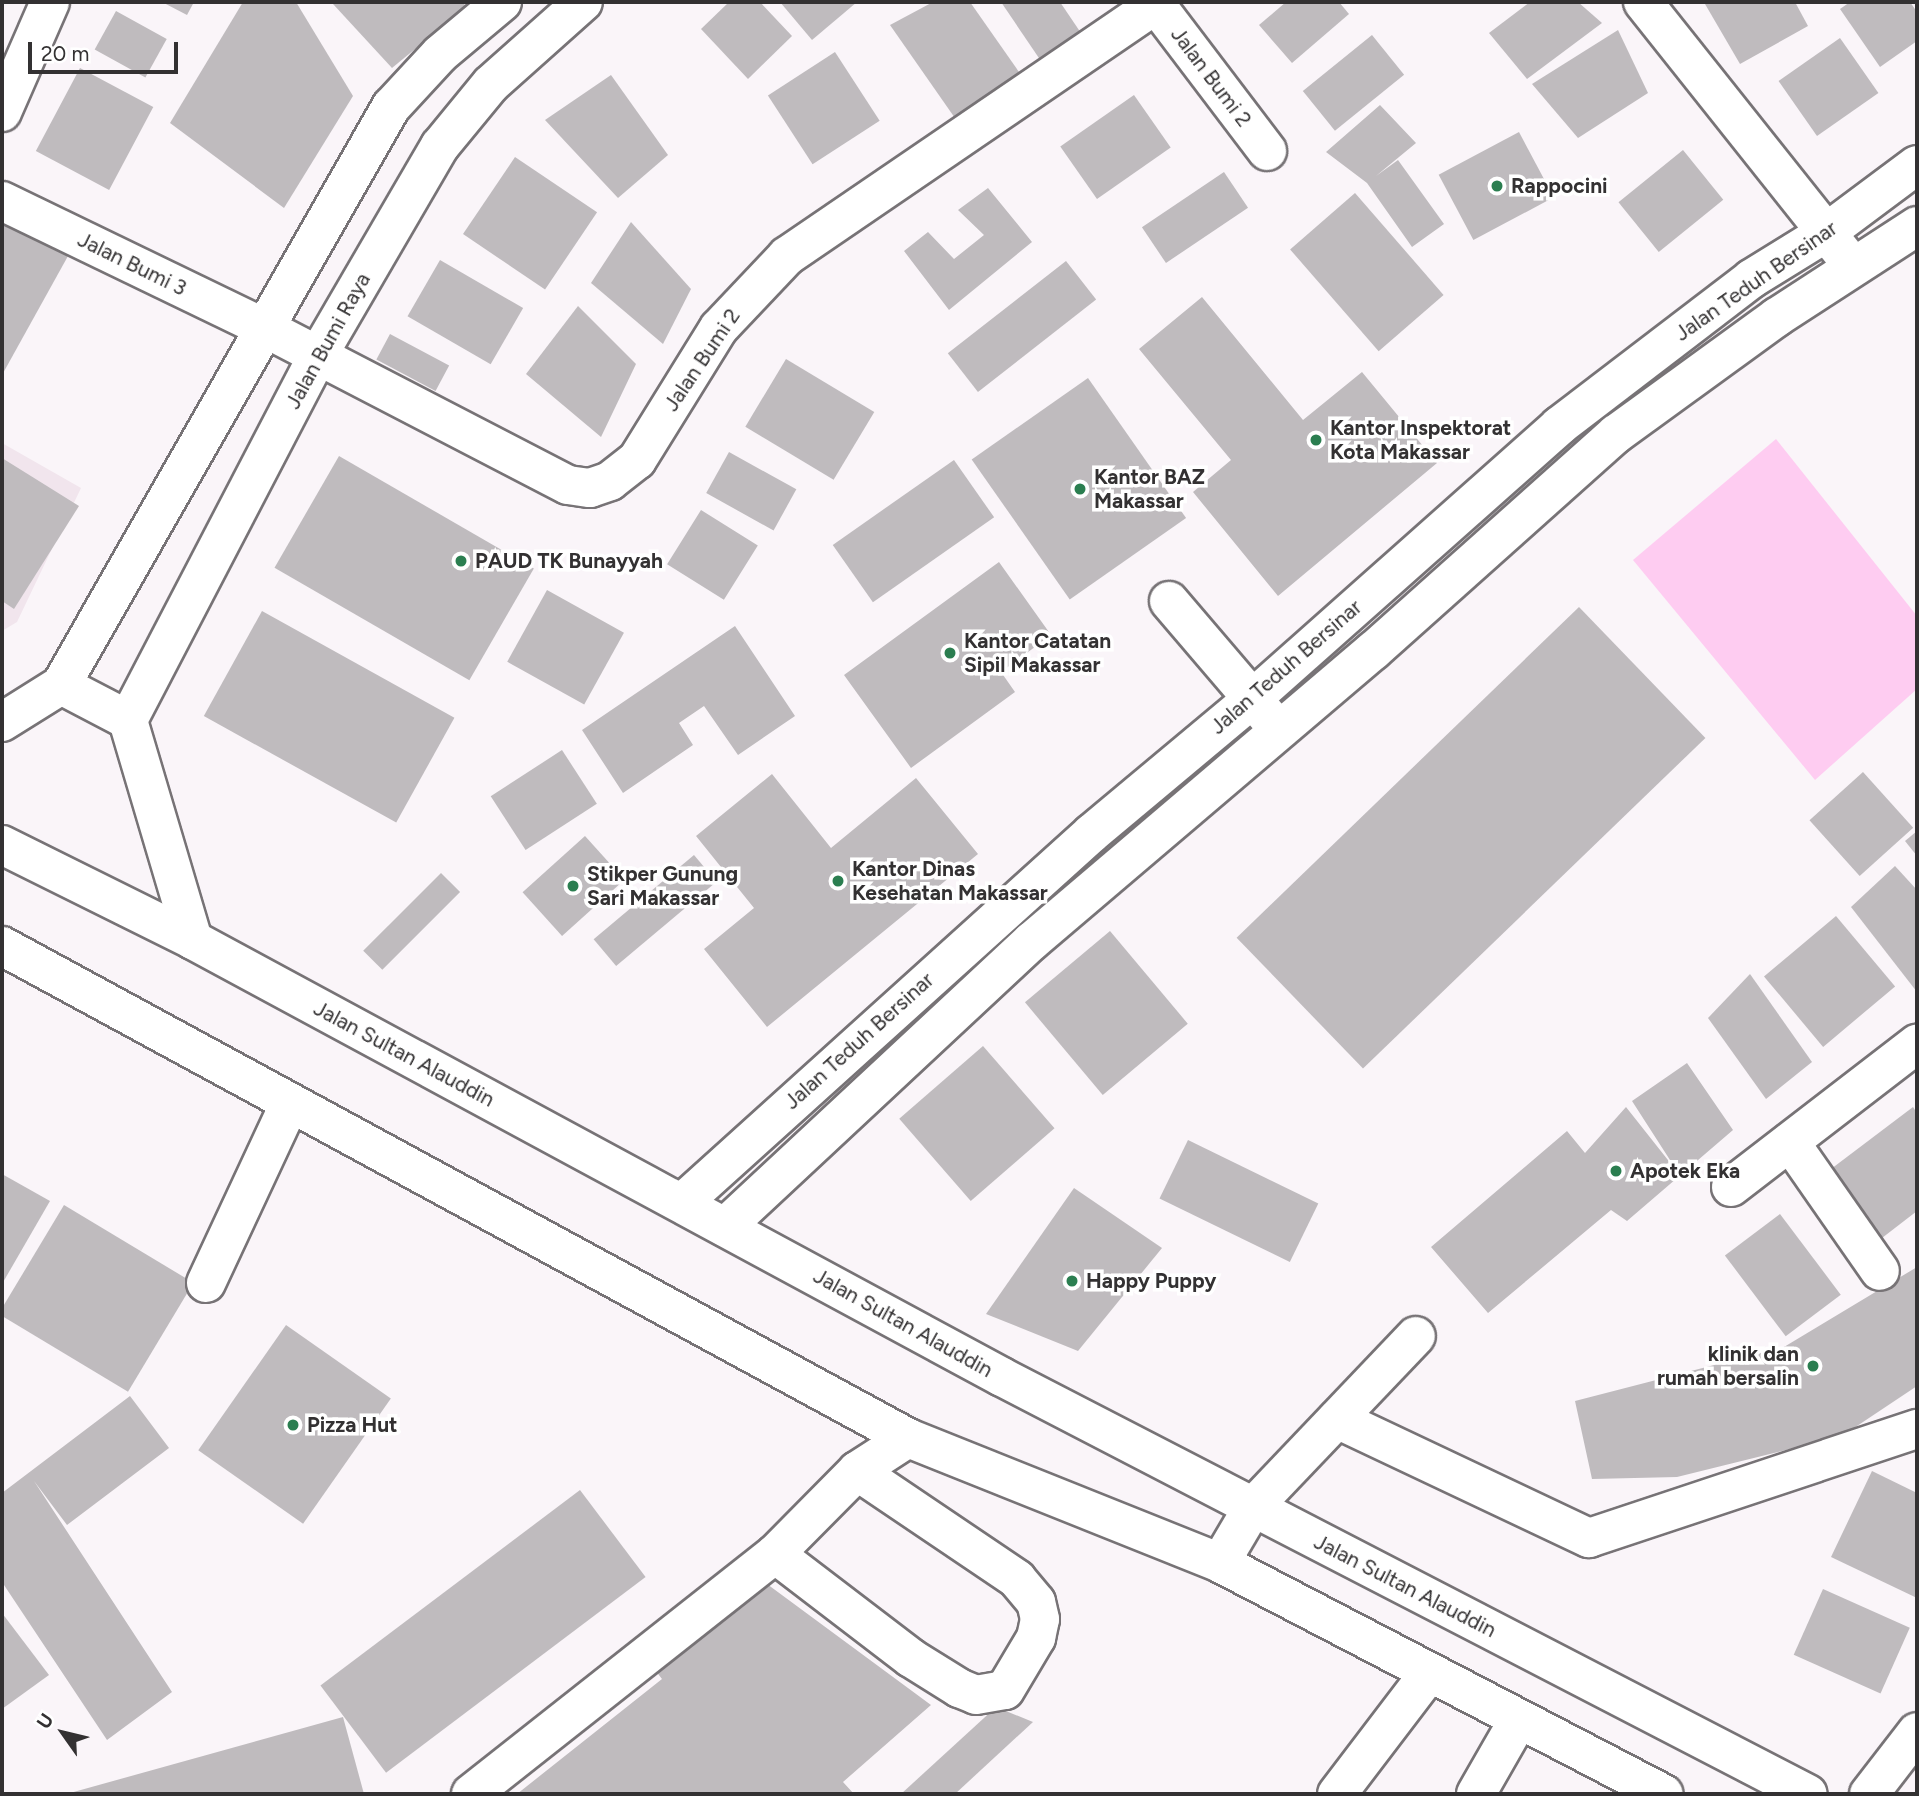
<!DOCTYPE html>
<style>
body{margin:0}
#map{position:relative;width:1919px;height:1796px;overflow:hidden;background:#faf5f9;font-family:Figtree,sans-serif}
div>[style]{position:absolute}
[style*='--x']{left:calc(var(--x)*1px);top:calc(var(--y)*1px);width:calc(var(--w)*1px);rotate:calc(var(--a)*1deg)}
.built>*{inset:0;background:#f1e5ed}
.green>*{inset:0;background:#feccf1}
.building>*{inset:0;background:#bfbbbe;transform-origin:0 0}
.roads{filter:drop-shadow(2px 0 #777376) drop-shadow(-2px 0 #777376) drop-shadow(0 2px #777376) drop-shadow(0 -2px #777376)}
.minor>*{height:38px;margin:-19px;padding:0 19px;transform-origin:19px;border-radius:19px;background:#fff}
.highway>*{height:38px;margin:-19px;padding:0 19px;transform-origin:19px;border-radius:19px;background:#fff}
.dots>*{width:19px;height:19px;translate:-50% -50%;box-sizing:border-box;border:4px solid #fff;border-radius:50%}
span{translate:-50% -50%;white-space:nowrap;text-align:center;line-height:1.15;-webkit-text-stroke:7px #fff;paint-order:stroke}
.street-label{font-size:21px;color:#333132}
.poi-label{font-size:21px;color:#333132;font-weight:700}
.left{translate:0 -50%;text-align:left}
.right{translate:-100% -50%;text-align:right}
.frame{position:absolute;inset:0;border:4px solid #333132;pointer-events:none}
.north{position:absolute;left:28px;top:1698px;width:70px;height:70px;-webkit-text-stroke:5px #fff;paint-order:stroke;rotate:304deg;font-size:19px;font-weight:700;line-height:28px;text-align:center;color:#333132}
.north::after{content:'';display:block;margin:auto;width:24px;height:32px;background:#333132;clip-path:polygon(50% 0,100% 100%,50% 72%,0 100%)}
.scale{position:absolute;left:28px;top:42px;width:150px;height:32px;box-sizing:border-box;border:4px solid #333132;border-top:0;padding-left:9px;font-size:21px;line-height:24px;white-space:nowrap;color:#333132;-webkit-text-stroke:5px #fff;paint-order:stroke}
</style>
<div id="map">
<div class="built">
<i style="clip-path:polygon(2px 443px,81px 488px,17px 622px,2px 631px)"></i>
</div>
<div class="green">
<i style="clip-path:polygon(1776px 439px,1917px 616px,1917px 689px,1815px 780px,1633px 560px)"></i>
</div>
<div class="building">
<i style="clip-path:polygon(162px 2px,194px 2px,187px 15px)"></i>
<i style="clip-path:polygon(243px 2px,296px 2px,353px 96px,284px 208px,170px 123px)"></i>
<i style="clip-path:polygon(336px 2px,463px 2px,466px 7px,392px 68px,333px 4px)"></i>
<i style="clip-path:polygon(729px 2px,760px 2px,792px 36px,748px 79px,701px 29px)"></i>
<i style="clip-path:polygon(780px 2px,857px 2px,812px 40px)"></i>
<i style="clip-path:polygon(933px 2px,970px 2px,1019px 72px,957px 121px,890px 25px)"></i>
<i style="clip-path:polygon(1001px 2px,1060px 2px,1083px 36px,1043px 64px)"></i>
<i style="clip-path:polygon(1286px 2px,1339px 2px,1349px 14px,1292px 63px,1259px 25px)"></i>
<i style="clip-path:polygon(1530px 2px,1578px 2px,1602px 23px,1527px 79px,1489px 33px)"></i>
<i style="clip-path:polygon(1709px 2px,1795px 2px,1808px 26px,1740px 64px,1705px 4px)"></i>
<i style="clip-path:polygon(1850px 2px,1910px 2px,1917px 12px,1917px 41px,1880px 67px,1840px 9px)"></i>
<i style="left:116px;top:11px;width:58px;height:44px;rotate:29deg"></i>
<i style="clip-path:polygon(1618px 30px,1648px 93px,1578px 138px,1532px 84px)"></i>
<i style="left:1372px;top:35px;width:51px;height:89px;rotate:51deg"></i>
<i style="left:1840px;top:38px;width:67px;height:75px;rotate:55deg"></i>
<i style="left:835px;top:52px;width:82px;height:80px;rotate:57deg"></i>
<i style="left:80px;top:68px;width:83px;height:94px;rotate:28deg"></i>
<i style="clip-path:polygon(611px 75px,668px 155px,618px 198px,545px 120px)"></i>
<i style="left:1134px;top:95px;width:64px;height:90px;rotate:55deg"></i>
<i style="clip-path:polygon(1380px 105px,1416px 143px,1376px 176px,1398px 160px,1444px 224px,1412px 247px,1367px 183px,1326px 152px)"></i>
<i style="left:1519px;top:132px;width:74px;height:91px;rotate:62deg"></i>
<i style="left:1683px;top:150px;width:64px;height:83px;rotate:51deg"></i>
<i style="left:515px;top:157px;width:99px;height:93px;rotate:34deg"></i>
<i style="left:1224px;top:172px;width:43px;height:99px;rotate:56deg"></i>
<i style="clip-path:polygon(988px 188px,1032px 242px,949px 310px,904px 251px,928px 232px,954px 259px,984px 235px,958px 210px)"></i>
<i style="left:1355px;top:193px;width:135px;height:86px;rotate:49deg"></i>
<i style="clip-path:polygon(2px 219px,68px 256px,2px 375px)"></i>
<i style="clip-path:polygon(631px 222px,691px 289px,663px 344px,591px 283px)"></i>
<i style="left:440px;top:260px;width:96px;height:65px;rotate:30deg"></i>
<i style="left:1066px;top:261px;width:49px;height:150px;rotate:52deg"></i>
<i style="clip-path:polygon(1202px 297px,1303px 420px,1362px 372px,1437px 463px,1278px 596px,1193px 492px,1231px 460px,1139px 349px)"></i>
<i style="clip-path:polygon(578px 306px,636px 364px,601px 437px,526px 374px)"></i>
<i style="left:390px;top:334px;width:67px;height:29px;rotate:28deg"></i>
<i style="left:786px;top:359px;width:103px;height:79px;rotate:31deg"></i>
<i style="left:1088px;top:378px;width:171px;height:142px;rotate:55deg"></i>
<i style="left:729px;top:452px;width:77px;height:47px;rotate:29deg"></i>
<i style="left:339px;top:456px;width:225px;height:129px;rotate:30deg"></i>
<i style="clip-path:polygon(2px 458px,79px 506px,14px 609px,2px 601px)"></i>
<i style="left:954px;top:460px;width:70px;height:148px;rotate:55deg"></i>
<i style="left:701px;top:510px;width:67px;height:64px;rotate:32deg"></i>
<i style="clip-path:polygon(999px 562px,1051px 635px,1001px 672px,1015px 692px,911px 768px,844px 675px)"></i>
<i style="left:547px;top:590px;width:88px;height:82px;rotate:29deg"></i>
<i style="left:1579px;top:607px;width:182px;height:476px;rotate:46deg"></i>
<i style="left:262px;top:611px;width:220px;height:120px;rotate:29deg"></i>
<i style="clip-path:polygon(735px 626px,795px 716px,738px 755px,704px 706px,679px 723px,693px 745px,623px 793px,582px 730px)"></i>
<i style="left:562px;top:750px;width:64px;height:85px;rotate:57deg"></i>
<i style="left:1863px;top:772px;width:75px;height:72px;rotate:48deg"></i>
<i style="clip-path:polygon(772px 774px,831px 848px,916px 778px,978px 854px,767px 1027px,704px 949px,754px 908px,696px 836px)"></i>
<i style="clip-path:polygon(1917px 831px,1917px 856px,1905px 841px)"></i>
<i style="left:585px;top:836px;width:59px;height:84px;rotate:48deg"></i>
<i style="left:694px;top:855px;width:35px;height:131px;rotate:50deg"></i>
<i style="clip-path:polygon(1895px 866px,1917px 890px,1917px 992px,1851px 907px)"></i>
<i style="left:441px;top:873px;width:27px;height:110px;rotate:45deg"></i>
<i style="left:1836px;top:916px;width:92px;height:94px;rotate:50deg"></i>
<i style="left:1110px;top:931px;width:121px;height:111px;rotate:50deg"></i>
<i style="clip-path:polygon(1750px 974px,1812px 1062px,1766px 1099px,1708px 1018px)"></i>
<i style="left:983px;top:1046px;width:109px;height:111px;rotate:49deg"></i>
<i style="clip-path:polygon(1687px 1063px,1733px 1130px,1627px 1221px,1611px 1210px,1488px 1313px,1431px 1247px,1567px 1131px,1585px 1153px,1626px 1107px,1679px 1174px,1632px 1101px)"></i>
<i style="clip-path:polygon(1913px 1107px,1917px 1113px,1917px 1211px,1882px 1238px,1831px 1169px)"></i>
<i style="left:1188px;top:1140px;width:145px;height:65px;rotate:26deg"></i>
<i style="clip-path:polygon(2px 1174px,50px 1201px,2px 1284px)"></i>
<i style="clip-path:polygon(1074px 1188px,1162px 1248px,1078px 1351px,986px 1314px)"></i>
<i style="left:64px;top:1205px;width:151px;height:127px;rotate:31deg"></i>
<i style="left:1780px;top:1214px;width:101px;height:69px;rotate:53deg"></i>
<i style="clip-path:polygon(1917px 1267px,1917px 1386px,1842px 1436px,1677px 1477px,1592px 1479px,1575px 1401px,1784px 1347px)"></i>
<i style="left:286px;top:1325px;width:128px;height:153px;rotate:35deg"></i>
<i style="clip-path:polygon(130px 1396px,169px 1448px,67px 1525px,34px 1481px,172px 1692px,107px 1740px,2px 1582px,2px 1493px)"></i>
<i style="clip-path:polygon(1872px 1471px,1917px 1493px,1917px 1598px,1831px 1557px)"></i>
<i style="left:580px;top:1490px;width:109px;height:325px;rotate:53deg"></i>
<i style="clip-path:polygon(767px 1584px,931px 1705px,843px 1782px,854px 1794px,517px 1794px,662px 1679px,652px 1666px)"></i>
<i style="left:1823px;top:1589px;width:95px;height:72px;rotate:24deg"></i>
<i style="clip-path:polygon(2px 1613px,49px 1675px,2px 1709px)"></i>
<i style="clip-path:polygon(996px 1707px,1033px 1722px,955px 1794px,901px 1794px)"></i>
<i style="clip-path:polygon(343px 1717px,364px 1794px,71px 1794px,70px 1793px)"></i>
</div>
<div class="roads">
<div class="minor">
<i style="--x:1154;--y:2;--w:187;--a:52.8"></i>
<i style="--x:1643;--y:2;--w:320;--a:51.5"></i>
<i style="--x:2;--y:112;--w:120;--a:-66.4"></i>
<i style="--x:2;--y:201;--w:290;--a:25.8"></i>
<i style="--x:263;--y:327;--w:343;--a:27.4"></i>
<i style="--x:568;--y:485;--w:22;--a:8"></i>
<i style="--x:590;--y:488;--w:21;--a:-19"></i>
<i style="--x:610;--y:481;--w:34;--a:-38"></i>
<i style="--x:637;--y:460;--w:155;--a:-58.2"></i>
<i style="--x:719;--y:328;--w:99;--a:-46.6"></i>
<i style="--x:787;--y:256;--w:447;--a:-34.3"></i>
<i style="--x:1169;--y:601;--w:153;--a:49.5"></i>
<i style="--x:61;--y:685;--w:76;--a:27.6"></i>
<i style="--x:2;--y:722;--w:70;--a:-32.1"></i>
<i style="--x:61;--y:685;--w:666;--a:-60.28"></i>
<i style="--x:391;--y:107;--w:72;--a:-47.2"></i>
<i style="--x:440;--y:54;--w:81;--a:-40"></i>
<i style="--x:193;--y:940;--w:229;--a:-106.5"></i>
<i style="--x:128;--y:720;--w:409;--a:-62.5"></i>
<i style="--x:317;--y:357;--w:244;--a:-59.8"></i>
<i style="--x:440;--y:146;--w:80;--a:-50.6"></i>
<i style="--x:491;--y:84;--w:123;--a:-41.7"></i>
<i style="--x:1790;--y:1142;--w:157;--a:55.1"></i>
<i style="--x:1731;--y:1187;--w:235;--a:-37.6"></i>
<i style="--x:682;--y:1203;--w:552;--a:-42.06"></i>
<i style="--x:1092;--y:833;--w:209;--a:-39.9"></i>
<i style="--x:1252;--y:699;--w:411;--a:-41.6"></i>
<i style="--x:1559;--y:426;--w:242;--a:-37.4"></i>
<i style="--x:1751;--y:279;--w:89;--a:-31.7"></i>
<i style="--x:1827;--y:232;--w:112;--a:-36.7"></i>
<i style="--x:725;--y:1227;--w:420;--a:-43"></i>
<i style="--x:1032;--y:941;--w:448;--a:-40.4"></i>
<i style="--x:1373;--y:651;--w:326;--a:-41.8"></i>
<i style="--x:1616;--y:434;--w:199;--a:-36"></i>
<i style="--x:1777;--y:317;--w:167;--a:-33"></i>
<i style="--x:206;--y:1283;--w:199;--a:-65"></i>
<i style="--x:1337;--y:1419;--w:279;--a:25.3"></i>
<i style="--x:1589;--y:1538;--w:346;--a:-18.4"></i>
<i style="--x:1253;--y:1507;--w:236;--a:-46.4"></i>
<i style="--x:775;--y:1554;--w:171;--a:37.4"></i>
<i style="--x:911;--y:1658;--w:57;--a:32"></i>
<i style="--x:959;--y:1688;--w:18;--a:22"></i>
<i style="--x:976;--y:1695;--w:29;--a:-10"></i>
<i style="--x:1005;--y:1690;--w:61;--a:-59.2"></i>
<i style="--x:1036;--y:1638;--w:19;--a:-78"></i>
<i style="--x:1040;--y:1619;--w:17;--a:-103"></i>
<i style="--x:1036;--y:1602;--w:30;--a:-130"></i>
<i style="--x:1017;--y:1579;--w:193;--a:-146"></i>
<i style="--x:471;--y:1794;--w:387;--a:-38.3"></i>
<i style="--x:775;--y:1554;--w:117;--a:-45.3"></i>
<i style="--x:857;--y:1471;--w:61;--a:-32.9"></i>
<i style="--x:1337;--y:1794;--w:153;--a:-52.7"></i>
<i style="--x:1476;--y:1794;--w:86;--a:-60.2"></i>
<i style="--x:1869;--y:1794;--w:78;--a:-52.3"></i>
</div>
<div class="highway">
<i style="--x:2;--y:845;--w:213;--a:26.4"></i>
<i style="--x:193;--y:940;--w:919;--a:28.38"></i>
<i style="--x:1002;--y:1377;--w:907;--a:27.36"></i>
<i style="--x:2;--y:946;--w:1031;--a:28.5"></i>
<i style="--x:908;--y:1438;--w:336;--a:21.8"></i>
<i style="--x:1220;--y:1563;--w:500;--a:27.5"></i>
<i style="--x:1220;--y:1563;--w:65;--a:-59.5"></i>
</div>
</div>
<div class="dots">
<i style="left:1497px;top:186px;background:#2b7e50"></i>
<i style="left:1316px;top:440px;background:#2b7e50"></i>
<i style="left:1080px;top:489px;background:#2b7e50"></i>
<i style="left:461px;top:561px;background:#2b7e50"></i>
<i style="left:950px;top:653px;background:#2b7e50"></i>
<i style="left:838px;top:881px;background:#2b7e50"></i>
<i style="left:573px;top:886px;background:#2b7e50"></i>
<i style="left:1616px;top:1171px;background:#2b7e50"></i>
<i style="left:1072px;top:1281px;background:#2b7e50"></i>
<i style="left:1813px;top:1366px;background:#2b7e50"></i>
<i style="left:293px;top:1425px;background:#2b7e50"></i>
</div>
<div class="street-label">
<span style="left:1211px;top:77px;rotate:53deg">Jalan Bumi 2</span>
<span style="left:132px;top:264px;rotate:26deg">Jalan Bumi 3</span>
<span style="left:1756px;top:281px;rotate:-35deg">Jalan Teduh Bersinar</span>
<span style="left:328px;top:341px;rotate:-61deg">Jalan Bumi Raya</span>
<span style="left:702px;top:360px;rotate:-56deg">Jalan Bumi 2</span>
<span style="left:1286px;top:667px;rotate:-41deg">Jalan Teduh Bersinar</span>
<span style="left:859px;top:1041px;rotate:-42deg">Jalan Teduh Bersinar</span>
<span style="left:404px;top:1054px;rotate:28deg">Jalan Sultan Alauddin</span>
<span style="left:903px;top:1323px;rotate:29deg">Jalan Sultan Alauddin</span>
<span style="left:1405px;top:1586px;rotate:27deg">Jalan Sultan Alauddin</span>
</div>
<div class="poi-label">
<span class="left" style="left:1511px;top:186px">Rappocini</span>
<span class="left" style="left:1330px;top:440px">Kantor Inspektorat<br>Kota Makassar</span>
<span class="left" style="left:1094px;top:489px">Kantor BAZ<br>Makassar</span>
<span class="left" style="left:475px;top:561px">PAUD TK Bunayyah</span>
<span class="left" style="left:964px;top:653px">Kantor Catatan<br>Sipil Makassar</span>
<span class="left" style="left:852px;top:881px">Kantor Dinas<br>Kesehatan Makassar</span>
<span class="left" style="left:587px;top:886px">Stikper Gunung<br>Sari Makassar</span>
<span class="left" style="left:1630px;top:1171px">Apotek Eka</span>
<span class="left" style="left:1086px;top:1281px">Happy Puppy</span>
<span class="right" style="left:1799px;top:1366px">klinik dan<br>rumah bersalin</span>
<span class="left" style="left:307px;top:1425px">Pizza Hut</span>
</div>
<div class="frame"></div>
<div class="north">U</div>
<div class="scale">20 m</div>
</div>
